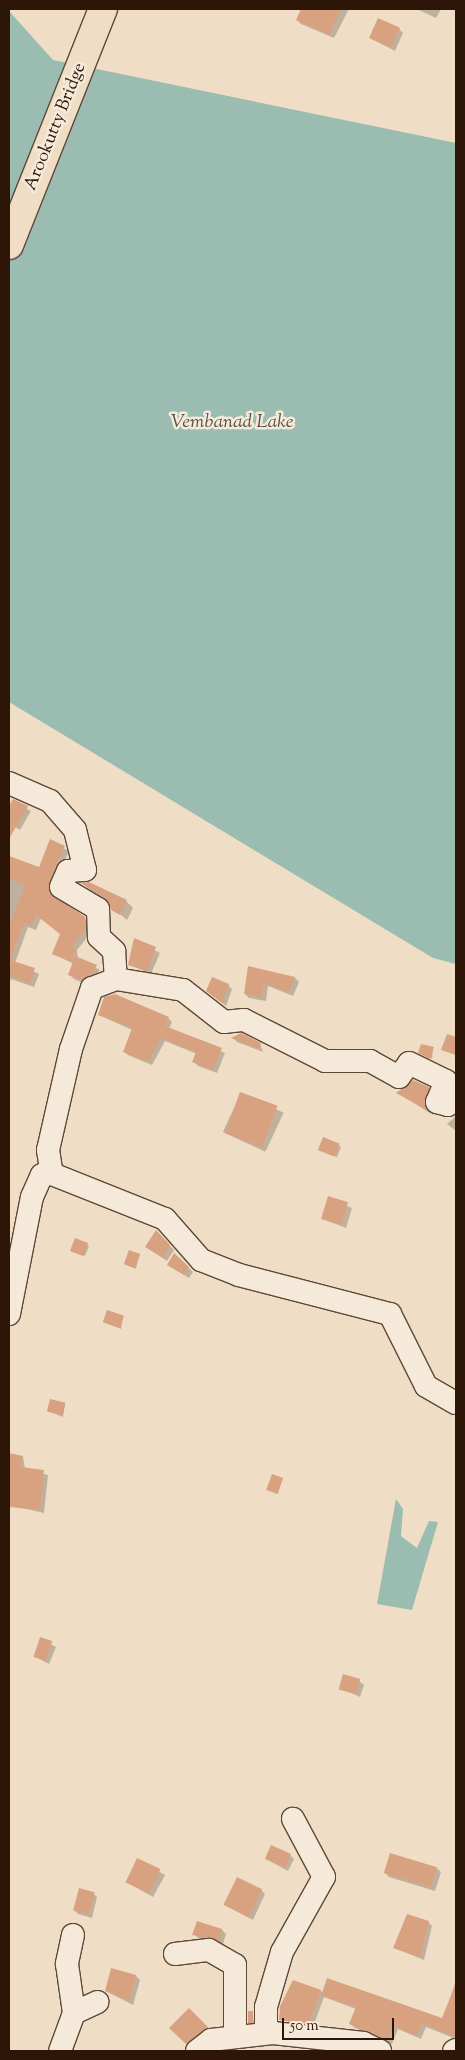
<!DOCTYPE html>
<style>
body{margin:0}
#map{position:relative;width:465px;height:2060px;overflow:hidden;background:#efdec5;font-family:"Sorts Mill Goudy",serif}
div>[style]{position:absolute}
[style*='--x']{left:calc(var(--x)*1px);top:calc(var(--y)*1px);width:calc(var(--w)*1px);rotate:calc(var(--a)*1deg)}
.water>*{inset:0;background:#9abcb1}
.shadow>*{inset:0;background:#0003;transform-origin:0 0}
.building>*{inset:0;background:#d8a281;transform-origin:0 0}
.roads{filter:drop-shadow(1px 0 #5e4737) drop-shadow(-1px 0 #5e4737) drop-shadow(0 1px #5e4737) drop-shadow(0 -1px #5e4737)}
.minor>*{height:22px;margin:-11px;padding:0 11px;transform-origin:11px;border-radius:11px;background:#f5ead9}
.major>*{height:28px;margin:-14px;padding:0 14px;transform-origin:14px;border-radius:14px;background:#efdec5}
span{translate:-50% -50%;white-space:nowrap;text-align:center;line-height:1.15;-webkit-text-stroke:5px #f5ead9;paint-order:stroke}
.street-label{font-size:18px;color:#2d1508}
.water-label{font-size:19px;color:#534f43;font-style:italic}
.frame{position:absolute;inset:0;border:10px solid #2d1508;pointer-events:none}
.scale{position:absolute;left:282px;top:2018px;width:112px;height:22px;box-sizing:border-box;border:2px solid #2d1508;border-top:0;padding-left:6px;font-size:15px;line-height:18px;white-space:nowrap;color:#2d1508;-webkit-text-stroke:4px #f5ead9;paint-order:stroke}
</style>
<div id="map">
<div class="water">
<i style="clip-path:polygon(9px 11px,53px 60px,456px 143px,456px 964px,433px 958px,9px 702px)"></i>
<i style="clip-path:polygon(396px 1499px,403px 1509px,401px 1536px,417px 1548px,429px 1521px,438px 1522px,412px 1610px,377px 1604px)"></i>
</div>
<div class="shadow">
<i style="clip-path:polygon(302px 9px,349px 9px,334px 38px,301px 24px,297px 20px)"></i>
<i style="clip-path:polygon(417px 9px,441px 9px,436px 18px)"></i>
<i style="clip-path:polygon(399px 29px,403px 33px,395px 51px,370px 38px)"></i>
<i style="clip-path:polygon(13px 801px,31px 811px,20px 830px,9px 823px)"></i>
<i style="clip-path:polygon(50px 841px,69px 851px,53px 887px,54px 898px,89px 922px,90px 934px,77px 950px,78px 959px,100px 970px,86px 984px,74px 979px,70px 975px,74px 964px,54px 954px,61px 935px,41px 918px,36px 930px,28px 927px,15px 963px,39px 974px,34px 987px,11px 979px,9px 984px,9px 857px,40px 869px)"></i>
<i style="clip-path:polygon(88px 883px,127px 902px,133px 908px,127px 920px,83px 884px)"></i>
<i style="clip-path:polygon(135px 940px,160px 953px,151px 974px,130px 965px)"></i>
<i style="clip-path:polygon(249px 968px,295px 978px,299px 982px,293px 996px,268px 986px,266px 1001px,249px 998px,245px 994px)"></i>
<i style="clip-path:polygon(228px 985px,232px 989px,226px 1006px,212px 995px)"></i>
<i style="clip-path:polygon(99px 1015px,168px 1018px,172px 1022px,169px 1029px,225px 1053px,217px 1073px,198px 1066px,194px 1062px,197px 1054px,165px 1041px,152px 1065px,128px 1055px,124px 1051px,132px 1030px)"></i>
<i style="clip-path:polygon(234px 1039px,260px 1044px,263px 1052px,237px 1042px)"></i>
<i style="clip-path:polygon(433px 1049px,432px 1059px,421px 1054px)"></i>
<i style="clip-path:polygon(428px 1088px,435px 1095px,433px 1115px,398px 1093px)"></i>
<i style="left:241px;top:1093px;width:47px;height:43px;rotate:25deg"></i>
<i style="clip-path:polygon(456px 1116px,456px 1131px,447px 1124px)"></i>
<i style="clip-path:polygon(324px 1139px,341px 1147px,337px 1157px,322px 1151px)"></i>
<i style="clip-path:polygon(329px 1198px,352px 1208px,346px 1228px,323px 1219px)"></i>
<i style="clip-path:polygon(156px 1232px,174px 1250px,167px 1261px,147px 1247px)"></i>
<i style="clip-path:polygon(76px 1239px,89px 1246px,85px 1256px,73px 1252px)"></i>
<i style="clip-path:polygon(139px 1255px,136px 1269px,124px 1264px)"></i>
<i style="clip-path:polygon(175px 1255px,193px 1272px,189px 1278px,173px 1268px)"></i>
<i style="clip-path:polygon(123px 1317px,121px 1329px,104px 1322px)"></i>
<i style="clip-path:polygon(65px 1404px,63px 1417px,48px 1411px)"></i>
<i style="clip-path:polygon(9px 1454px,23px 1457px,25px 1469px,48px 1475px,44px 1513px,9px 1505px)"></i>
<i style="clip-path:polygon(282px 1479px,278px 1494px,267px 1489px)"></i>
<i style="clip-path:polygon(41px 1639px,56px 1647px,49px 1664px,34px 1656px)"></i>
<i style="clip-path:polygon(359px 1681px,364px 1685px,360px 1697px,340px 1688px)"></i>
<i style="clip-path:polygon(391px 1854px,437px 1868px,441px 1872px,435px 1891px,389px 1877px,385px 1873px)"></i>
<i style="clip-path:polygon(290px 1855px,294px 1859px,288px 1871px,266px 1859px)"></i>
<i style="left:138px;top:1860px;width:31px;height:25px;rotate:29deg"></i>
<i style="clip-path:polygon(261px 1890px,265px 1894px,253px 1920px,225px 1905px)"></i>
<i style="clip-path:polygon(93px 1893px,97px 1897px,92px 1918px,78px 1914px,74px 1910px)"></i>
<i style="clip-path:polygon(197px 1922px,222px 1930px,226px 1934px,223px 1944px,198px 1938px,194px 1934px)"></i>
<i style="clip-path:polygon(428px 1922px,432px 1926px,424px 1960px,394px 1948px)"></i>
<i style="clip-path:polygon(136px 1976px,140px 1980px,133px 2005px,106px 1991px)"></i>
<i style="clip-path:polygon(456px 1980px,456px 2039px,426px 2027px,421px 2039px,398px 2029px,392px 2044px,355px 2028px,350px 2023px,356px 2009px,324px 1997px,313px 2027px,281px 2020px,320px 1991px,443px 2020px)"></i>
<i style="left:189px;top:2010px;width:31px;height:25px;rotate:45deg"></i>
<i style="clip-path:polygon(252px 2012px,254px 2023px,251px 2024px,249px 2022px)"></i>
</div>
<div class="building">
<i style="clip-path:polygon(301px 9px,341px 9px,329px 35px,296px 20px)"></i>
<i style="left:378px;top:18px;width:24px;height:22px;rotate:24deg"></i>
<i style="clip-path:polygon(13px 799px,28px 806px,9px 839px,9px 806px)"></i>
<i style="clip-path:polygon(50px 839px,65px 846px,49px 882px,50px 893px,85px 917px,86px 929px,72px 946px,76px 948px,71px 962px,52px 954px,60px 934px,36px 915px,32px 926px,24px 923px,10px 960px,35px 968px,30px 983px,9px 976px,9px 927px,25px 885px,9px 879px,9px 856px,39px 867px)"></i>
<i style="clip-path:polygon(89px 882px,127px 900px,120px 915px,111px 910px,105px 898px,81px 883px)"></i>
<i style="clip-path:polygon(134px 938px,156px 947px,147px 971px,128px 965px)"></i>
<i style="clip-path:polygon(75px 956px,97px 965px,93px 974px,82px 980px,68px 975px)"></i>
<i style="clip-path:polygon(248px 966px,295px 977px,289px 992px,264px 983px,262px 997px,244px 994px)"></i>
<i style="clip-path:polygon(212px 977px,229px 984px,222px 1003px,206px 991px)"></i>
<i style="clip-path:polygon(115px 994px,169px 1017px,165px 1026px,222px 1048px,213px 1070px,192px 1062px,196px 1052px,161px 1038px,148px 1062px,123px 1052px,132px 1028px,98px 1015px,104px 997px)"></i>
<i style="clip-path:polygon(241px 1033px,261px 1043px,259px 1049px,231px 1038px)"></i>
<i style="clip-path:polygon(447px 1034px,456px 1037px,456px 1055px,441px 1050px)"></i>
<i style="clip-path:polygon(421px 1044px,434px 1047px,430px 1059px,418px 1053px)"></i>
<i style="clip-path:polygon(413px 1080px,429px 1087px,427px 1110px,396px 1093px)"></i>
<i style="left:240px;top:1092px;width:40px;height:44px;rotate:20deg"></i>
<i style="left:323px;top:1137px;width:18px;height:14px;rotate:22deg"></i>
<i style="left:328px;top:1196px;width:21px;height:24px;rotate:17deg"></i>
<i style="clip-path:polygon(156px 1230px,170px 1245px,163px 1258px,145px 1247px)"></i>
<i style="left:75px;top:1238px;width:14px;height:14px;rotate:21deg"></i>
<i style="left:129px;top:1250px;width:12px;height:15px;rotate:20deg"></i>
<i style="clip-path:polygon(174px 1253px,189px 1267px,184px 1275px,167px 1265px)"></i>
<i style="left:107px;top:1310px;width:18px;height:13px;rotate:19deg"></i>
<i style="left:50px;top:1399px;width:16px;height:13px;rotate:14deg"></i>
<i style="clip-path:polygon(9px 1453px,23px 1456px,21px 1467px,44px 1470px,40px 1510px,9px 1507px)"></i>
<i style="left:272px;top:1474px;width:12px;height:17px;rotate:20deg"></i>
<i style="left:40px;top:1637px;width:13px;height:21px;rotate:18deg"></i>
<i style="left:343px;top:1674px;width:18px;height:16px;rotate:16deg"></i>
<i style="left:271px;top:1845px;width:22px;height:15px;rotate:24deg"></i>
<i style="left:390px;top:1853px;width:49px;height:21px;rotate:17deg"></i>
<i style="left:137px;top:1858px;width:26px;height:27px;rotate:25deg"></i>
<i style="left:237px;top:1877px;width:28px;height:31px;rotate:26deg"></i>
<i style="left:79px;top:1888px;width:16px;height:23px;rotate:15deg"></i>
<i style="clip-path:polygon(407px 1914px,429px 1921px,420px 1957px,393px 1948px)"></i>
<i style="clip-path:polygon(197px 1921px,222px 1929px,219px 1940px,192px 1935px)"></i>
<i style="clip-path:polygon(111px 1968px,136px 1975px,129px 2001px,105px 1991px)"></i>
<i style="clip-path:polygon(327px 1978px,442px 2018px,456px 1983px,456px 2037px,422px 2024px,417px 2036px,394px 2026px,388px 2041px,349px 2024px,356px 2007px,321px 1996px)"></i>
<i style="clip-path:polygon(293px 1980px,321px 1990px,309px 2024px,279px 2020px,280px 2006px)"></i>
<i style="clip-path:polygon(189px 2008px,208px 2027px,186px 2044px,169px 2028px)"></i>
<i style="left:248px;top:2011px;width:5px;height:12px"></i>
</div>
<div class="roads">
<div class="minor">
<i style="--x:9;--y:783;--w:45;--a:23.7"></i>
<i style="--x:50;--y:801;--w:38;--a:49"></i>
<i style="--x:75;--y:830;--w:41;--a:76"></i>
<i style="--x:85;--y:870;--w:17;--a:177"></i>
<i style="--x:68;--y:871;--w:17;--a:114"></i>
<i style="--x:61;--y:887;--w:43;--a:30.7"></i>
<i style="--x:98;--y:909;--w:28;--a:88"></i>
<i style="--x:99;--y:937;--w:21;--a:43"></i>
<i style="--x:114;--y:951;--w:28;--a:86"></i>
<i style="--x:116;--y:979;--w:26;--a:159"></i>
<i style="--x:92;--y:988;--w:65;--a:109"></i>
<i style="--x:71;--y:1049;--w:104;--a:102.8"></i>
<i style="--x:48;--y:1150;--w:24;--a:81"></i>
<i style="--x:116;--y:979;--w:68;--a:9.3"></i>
<i style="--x:183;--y:990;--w:52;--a:38"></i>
<i style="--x:224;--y:1022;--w:20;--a:-6"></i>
<i style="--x:244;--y:1020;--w:91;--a:26.8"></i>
<i style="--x:325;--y:1061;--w:45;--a:0"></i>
<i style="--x:370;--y:1061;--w:33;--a:29"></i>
<i style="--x:399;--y:1077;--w:17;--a:-54"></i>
<i style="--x:409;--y:1063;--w:41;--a:25.9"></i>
<i style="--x:446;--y:1081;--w:23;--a:113"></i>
<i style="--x:437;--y:1102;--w:11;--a:15"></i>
<i style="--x:448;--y:1105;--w:21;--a:-67"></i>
<i style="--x:9;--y:1314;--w:119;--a:-78.9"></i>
<i style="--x:32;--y:1197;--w:24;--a:-66"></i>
<i style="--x:42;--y:1175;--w:10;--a:-6"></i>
<i style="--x:52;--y:1174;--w:122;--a:21.7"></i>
<i style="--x:165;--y:1219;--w:55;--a:48.7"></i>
<i style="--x:201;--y:1260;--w:41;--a:21.5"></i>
<i style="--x:239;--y:1275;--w:156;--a:14.5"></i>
<i style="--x:390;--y:1314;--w:80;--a:63.4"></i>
<i style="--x:426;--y:1386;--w:34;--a:30"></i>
<i style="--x:73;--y:1935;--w:30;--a:102"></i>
<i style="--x:67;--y:1964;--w:49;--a:81.9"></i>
<i style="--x:175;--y:1954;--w:34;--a:-7"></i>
<i style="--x:209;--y:1950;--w:30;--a:30"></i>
<i style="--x:235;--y:1965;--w:72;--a:90"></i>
<i style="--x:273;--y:2033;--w:9;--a:-139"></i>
<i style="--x:266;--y:2027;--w:20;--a:-90"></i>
<i style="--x:266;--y:2007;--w:57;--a:-73.8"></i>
<i style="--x:282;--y:1952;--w:86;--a:-60.8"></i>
<i style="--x:324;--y:1877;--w:66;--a:-118.1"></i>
<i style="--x:60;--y:2051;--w:40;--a:-69.8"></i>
<i style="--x:74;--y:2013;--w:26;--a:-25"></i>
<i style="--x:197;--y:2051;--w:18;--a:-38"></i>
<i style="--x:211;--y:2040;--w:62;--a:-6.4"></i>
<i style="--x:273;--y:2033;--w:91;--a:6.3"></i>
<i style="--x:363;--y:2043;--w:19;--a:25"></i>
<i style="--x:454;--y:2051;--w:2;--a:-27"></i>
</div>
<div class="major">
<i style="--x:9;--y:245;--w:254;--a:-68.3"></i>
</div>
</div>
<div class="street-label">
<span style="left:56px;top:127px;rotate:-68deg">Arookutty Bridge</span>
</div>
<div class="water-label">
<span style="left:232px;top:423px">Vembanad Lake</span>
</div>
<div class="frame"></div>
<div class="scale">50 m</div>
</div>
